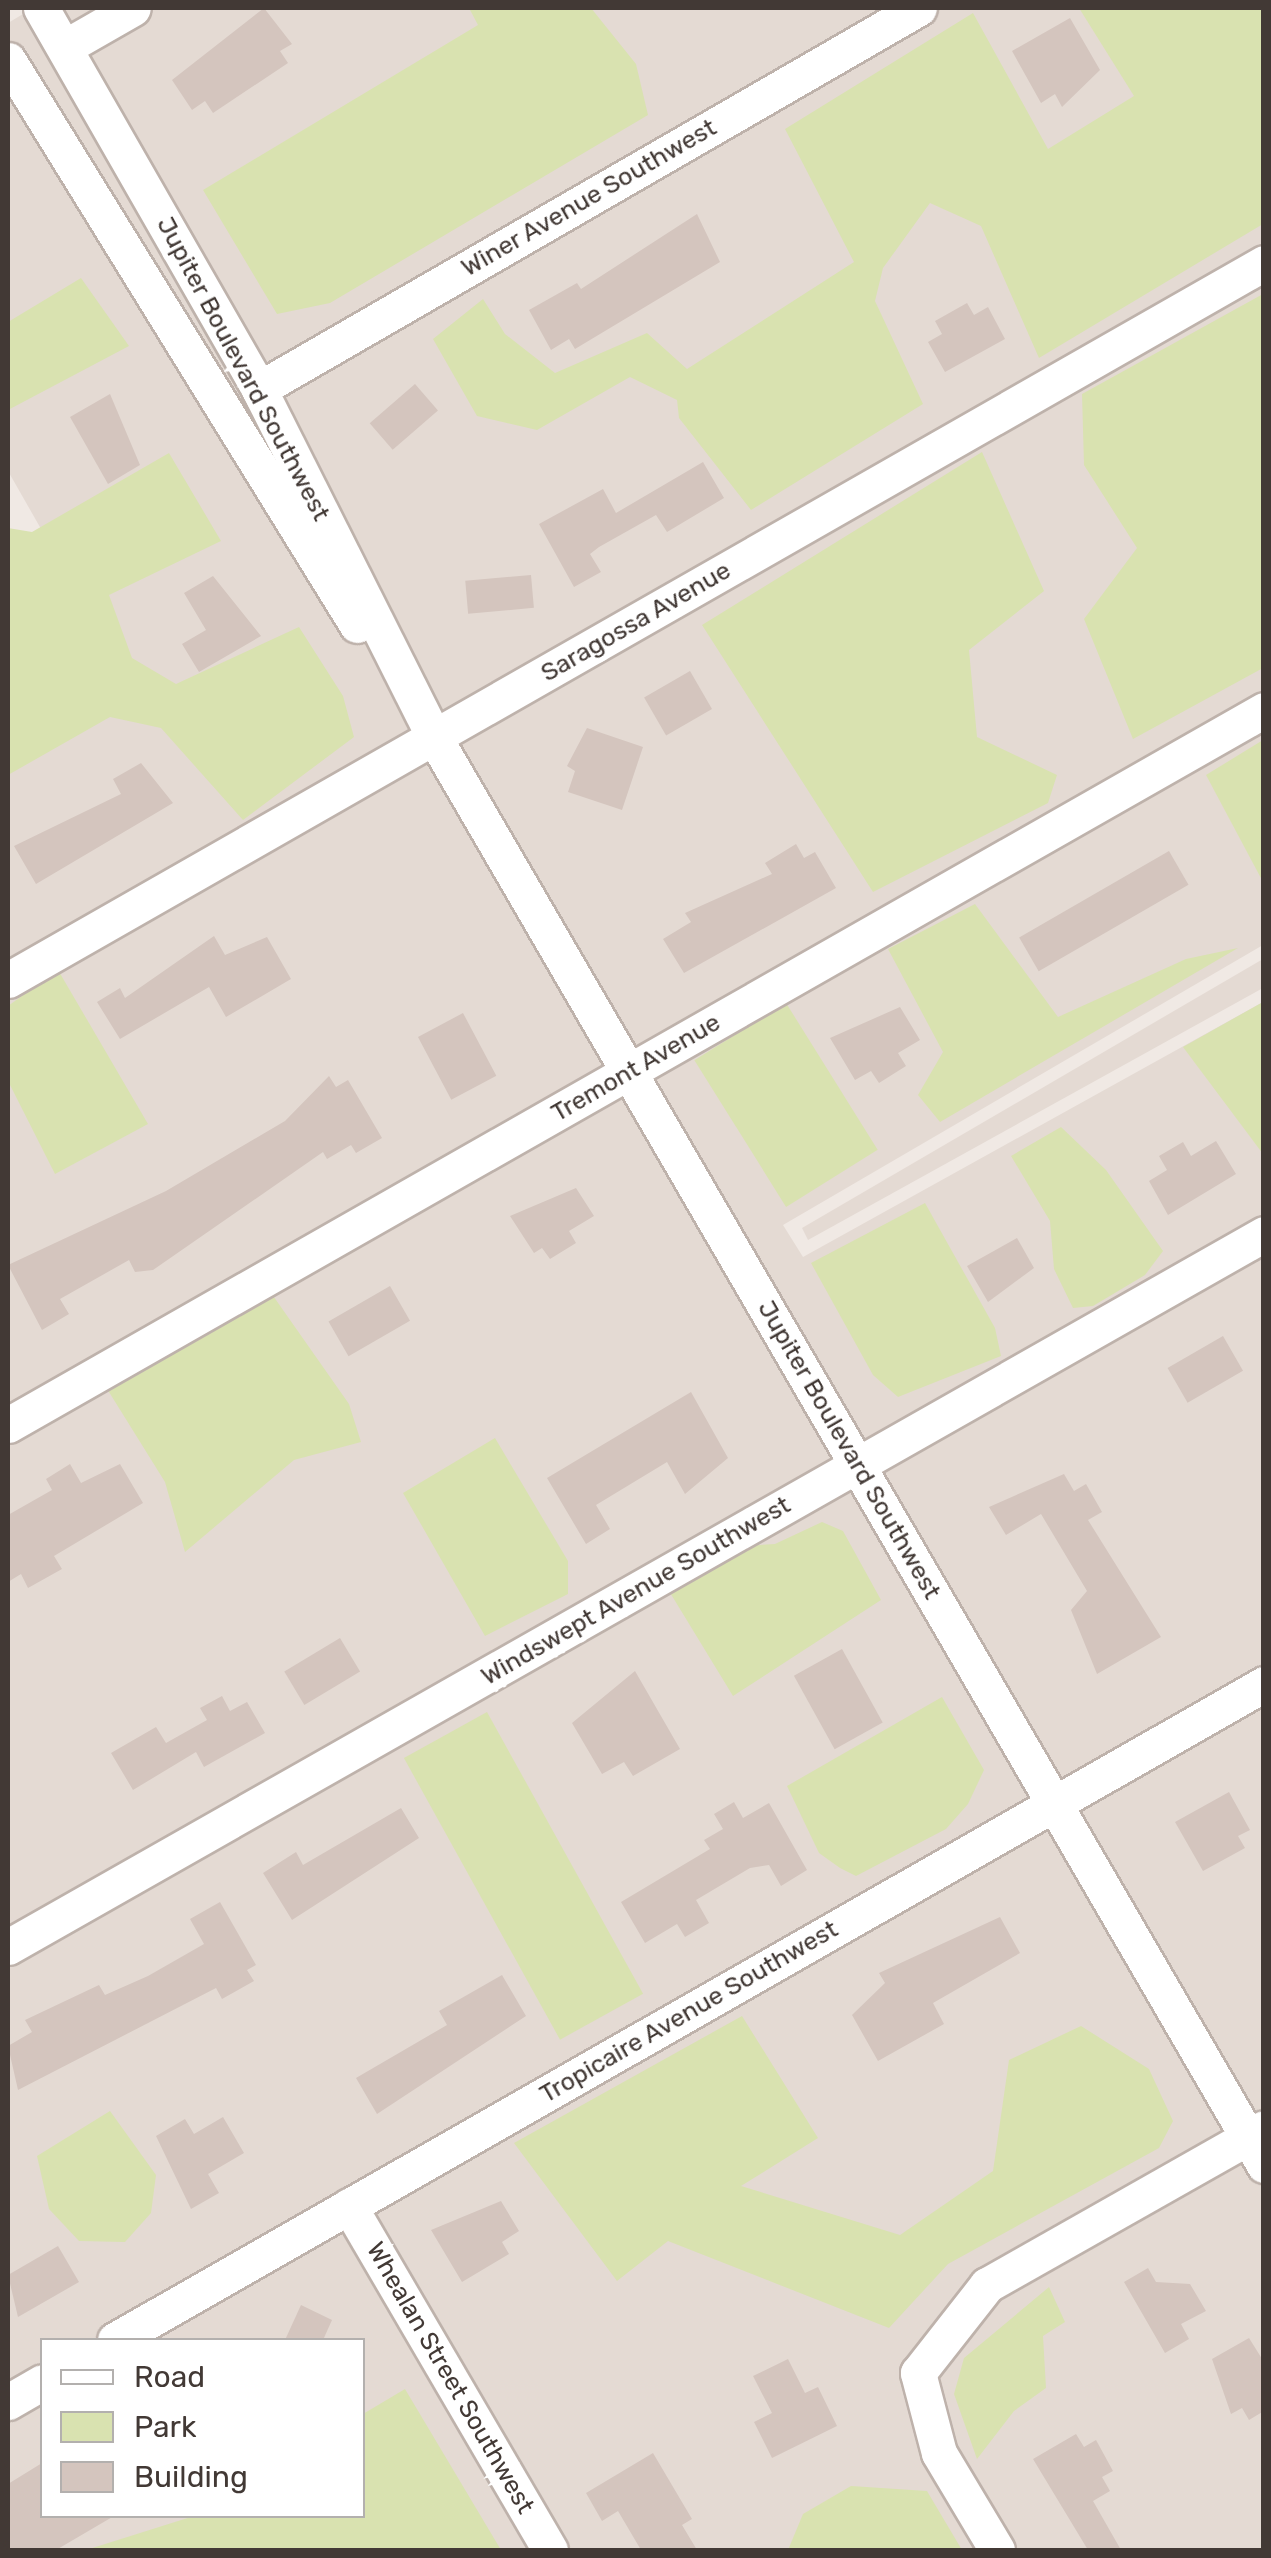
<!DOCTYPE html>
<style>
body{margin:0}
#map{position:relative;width:1271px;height:2558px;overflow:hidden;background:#f0e9e4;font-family:Rubik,sans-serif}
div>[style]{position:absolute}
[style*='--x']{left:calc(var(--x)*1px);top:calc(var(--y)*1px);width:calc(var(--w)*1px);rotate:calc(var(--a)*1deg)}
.residential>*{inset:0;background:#e4dad3}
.green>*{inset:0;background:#d9e2b0;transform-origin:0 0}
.building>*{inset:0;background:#d4c5be;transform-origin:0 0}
.roads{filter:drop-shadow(2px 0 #beb2ab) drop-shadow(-2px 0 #beb2ab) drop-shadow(0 2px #beb2ab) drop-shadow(0 -2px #beb2ab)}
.minor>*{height:35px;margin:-17.5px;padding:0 17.5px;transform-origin:17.5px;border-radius:17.5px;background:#fff}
span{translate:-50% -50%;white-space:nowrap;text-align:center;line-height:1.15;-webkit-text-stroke:10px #fff;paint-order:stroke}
.street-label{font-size:25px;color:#423935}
.frame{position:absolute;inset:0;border:10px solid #423935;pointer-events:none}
.legend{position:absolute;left:40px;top:2338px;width:325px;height:180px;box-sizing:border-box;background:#fff;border:2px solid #b3b0ae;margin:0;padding:12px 18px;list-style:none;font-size:30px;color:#423935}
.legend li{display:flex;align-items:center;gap:20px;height:50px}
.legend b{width:50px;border:2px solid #b3b0ae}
</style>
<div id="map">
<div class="residential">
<i style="clip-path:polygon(evenodd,33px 8px,1263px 8px,1263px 945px,783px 1225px,803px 1257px,1263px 1002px,1263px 2550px,8px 2550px,8px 745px,126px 678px,8px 471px,8px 23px,33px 8px,42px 2340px,362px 2340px,362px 2516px,42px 2516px,42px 2340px)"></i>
<i style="clip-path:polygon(1263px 959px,1263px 988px,808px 1240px,802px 1228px)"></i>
</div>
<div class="green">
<i style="clip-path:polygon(469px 8px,591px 8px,636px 64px,648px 115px,330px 303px,277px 314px,203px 190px,478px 25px)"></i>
<i style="clip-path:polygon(1079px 8px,1263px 8px,1263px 224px,1039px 358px,981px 226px,930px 203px,883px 268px,875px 301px,923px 404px,751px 510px,679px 418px,677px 400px,630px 377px,537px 430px,477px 416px,433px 339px,483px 299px,505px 334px,555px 373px,647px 333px,687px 369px,854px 262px,785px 129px,973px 13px,1048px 149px,1134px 96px)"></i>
<i style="clip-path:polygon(81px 278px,129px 346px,8px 410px,8px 322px)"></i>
<i style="clip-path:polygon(1263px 294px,1263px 668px,1133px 739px,1084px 619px,1137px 548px,1084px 465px,1082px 394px)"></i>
<i style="clip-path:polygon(982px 452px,1044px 591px,969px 650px,977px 737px,1057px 775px,1048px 803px,873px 892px,702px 625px)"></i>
<i style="clip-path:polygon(169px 453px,221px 541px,109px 595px,132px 658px,176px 684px,299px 627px,343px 696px,354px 737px,243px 820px,161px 728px,110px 717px,8px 775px,8px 528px,32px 532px)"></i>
<i style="clip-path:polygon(1263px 740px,1263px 882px,1206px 775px)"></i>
<i style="clip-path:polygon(975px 904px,1058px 1017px,1186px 959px,1238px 948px,940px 1122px,918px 1095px,943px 1052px,888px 949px)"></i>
<i style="clip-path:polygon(58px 970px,148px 1124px,55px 1174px,8px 1081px,8px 1006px)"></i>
<i style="clip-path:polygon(1263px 1002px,1263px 1154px,1183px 1047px)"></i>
<i style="left:786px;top:1003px;width:173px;height:108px;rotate:58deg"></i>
<i style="clip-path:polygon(1061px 1127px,1106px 1170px,1163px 1251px,1145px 1275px,1093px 1306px,1073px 1308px,1054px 1269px,1050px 1221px,1011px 1156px)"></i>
<i style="clip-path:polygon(925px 1203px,995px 1328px,1001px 1356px,898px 1397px,873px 1375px,811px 1263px)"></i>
<i style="clip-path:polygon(269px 1290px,349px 1404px,361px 1442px,294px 1460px,185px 1552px,165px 1482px,104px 1384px)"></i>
<i style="clip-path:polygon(495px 1438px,568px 1561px,568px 1594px,485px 1636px,403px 1493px)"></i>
<i style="clip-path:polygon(822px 1522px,843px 1531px,881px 1600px,733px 1696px,669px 1591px,743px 1546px,775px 1544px)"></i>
<i style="clip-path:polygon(942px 1697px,984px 1770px,968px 1804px,946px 1829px,856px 1876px,840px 1868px,819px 1853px,787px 1786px)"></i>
<i style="left:487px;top:1712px;width:322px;height:95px;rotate:61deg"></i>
<i style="clip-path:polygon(742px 2016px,818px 2138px,741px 2186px,900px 2235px,993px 2171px,1009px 2060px,1081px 2026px,1149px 2069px,1173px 2121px,1159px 2148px,948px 2264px,889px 2328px,668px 2241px,617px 2281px,514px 2143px)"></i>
<i style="clip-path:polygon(110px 2111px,156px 2175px,151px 2213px,125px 2242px,79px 2241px,49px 2209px,37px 2156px)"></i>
<i style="clip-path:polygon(1049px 2287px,1065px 2322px,1043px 2336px,1046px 2388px,1014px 2411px,977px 2459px,954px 2394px,964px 2358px)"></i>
<i style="clip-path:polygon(405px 2389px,501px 2550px,86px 2550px,194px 2516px,362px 2516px,363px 2414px)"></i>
<i style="clip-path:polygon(851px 2486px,927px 2491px,962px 2550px,788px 2550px,803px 2514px)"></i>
</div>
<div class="building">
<i style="clip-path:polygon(264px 8px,292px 44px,280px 51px,288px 63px,213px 113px,205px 101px,192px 110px,172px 80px)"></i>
<i style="clip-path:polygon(1070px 18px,1100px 70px,1062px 107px,1055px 94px,1041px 103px,1012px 51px)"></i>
<i style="clip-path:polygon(697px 214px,720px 262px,575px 349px,569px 339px,551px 350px,529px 310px,577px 283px,581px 289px)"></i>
<i style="clip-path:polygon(967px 303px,974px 315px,988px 307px,1005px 339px,945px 372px,928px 342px,942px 334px,935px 321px)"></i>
<i style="left:415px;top:384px;width:35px;height:60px;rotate:49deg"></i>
<i style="clip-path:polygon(110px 394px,140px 465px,108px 484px,70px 417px)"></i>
<i style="clip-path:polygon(703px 462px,724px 498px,667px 532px,656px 515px,599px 547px,590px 554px,601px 572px,574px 587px,539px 524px,603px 489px,616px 513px)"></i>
<i style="left:531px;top:575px;width:33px;height:66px;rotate:85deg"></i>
<i style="clip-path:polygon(213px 576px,261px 636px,199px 672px,182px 644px,206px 630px,184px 593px)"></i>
<i style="left:690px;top:671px;width:44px;height:53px;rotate:60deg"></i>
<i style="clip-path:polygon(587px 728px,643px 747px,622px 810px,568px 792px,575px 771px,567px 766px)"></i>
<i style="clip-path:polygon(141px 763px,173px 803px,36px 884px,14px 846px,121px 794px,113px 779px)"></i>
<i style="clip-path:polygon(796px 844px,804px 858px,815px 852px,836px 888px,684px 973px,663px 939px,691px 922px,685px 913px,772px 874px,765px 863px)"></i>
<i style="left:1169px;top:851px;width:39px;height:173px;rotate:60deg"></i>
<i style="clip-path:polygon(214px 936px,225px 955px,267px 937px,291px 979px,226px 1017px,209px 987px,120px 1039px,97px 1002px,120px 988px,125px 998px)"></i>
<i style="clip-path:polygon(900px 1007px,920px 1040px,898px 1053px,906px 1066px,879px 1083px,871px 1071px,855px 1080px,830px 1038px)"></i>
<i style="left:463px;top:1013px;width:71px;height:51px;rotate:62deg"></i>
<i style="clip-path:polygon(329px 1076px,336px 1087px,348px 1080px,382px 1138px,356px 1153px,351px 1145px,327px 1159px,323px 1152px,153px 1270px,135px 1272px,129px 1260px,60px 1299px,69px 1314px,42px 1330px,8px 1265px,166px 1191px,285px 1121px)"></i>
<i style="clip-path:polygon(1216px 1141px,1236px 1174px,1168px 1215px,1149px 1181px,1167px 1170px,1159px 1156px,1183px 1142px,1191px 1156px)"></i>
<i style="clip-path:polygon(576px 1188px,594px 1216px,569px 1231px,576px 1243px,550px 1259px,542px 1248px,534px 1253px,510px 1216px)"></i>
<i style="clip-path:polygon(1017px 1238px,1034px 1268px,988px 1302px,967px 1266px)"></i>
<i style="left:390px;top:1286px;width:40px;height:71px;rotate:60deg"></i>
<i style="left:1223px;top:1336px;width:40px;height:64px;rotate:60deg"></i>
<i style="clip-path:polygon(691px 1392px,728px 1458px,685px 1494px,667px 1462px,596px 1505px,610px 1529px,586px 1544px,547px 1478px)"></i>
<i style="clip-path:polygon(70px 1464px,81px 1483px,120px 1464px,143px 1503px,54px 1556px,62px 1569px,28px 1588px,21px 1574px,8px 1582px,8px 1515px,52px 1490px,46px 1479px)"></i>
<i style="clip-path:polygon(1064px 1474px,1074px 1491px,1086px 1484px,1102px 1512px,1088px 1520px,1161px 1637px,1097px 1674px,1071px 1610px,1087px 1591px,1041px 1514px,1006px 1535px,989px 1507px)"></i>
<i style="left:340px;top:1638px;width:39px;height:65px;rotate:59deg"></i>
<i style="left:842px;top:1649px;width:84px;height:55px;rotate:61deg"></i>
<i style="clip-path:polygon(635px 1671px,680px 1749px,633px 1776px,624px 1762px,602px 1774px,572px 1723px)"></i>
<i style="clip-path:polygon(222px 1696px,230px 1711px,247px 1702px,265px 1733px,204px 1767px,196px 1752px,133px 1790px,111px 1753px,156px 1727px,166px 1743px,207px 1720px,200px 1708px)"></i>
<i style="clip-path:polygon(1229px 1792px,1250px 1830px,1238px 1836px,1245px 1848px,1203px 1871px,1175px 1822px)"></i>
<i style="clip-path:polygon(734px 1802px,743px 1818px,769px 1803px,807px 1870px,781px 1886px,769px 1865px,750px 1868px,696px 1900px,709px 1923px,685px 1937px,677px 1924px,645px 1943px,621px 1902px,710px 1849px,704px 1840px,723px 1829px,714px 1814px)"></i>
<i style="clip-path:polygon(401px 1808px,419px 1838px,292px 1920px,263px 1873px,296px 1852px,303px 1865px)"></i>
<i style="clip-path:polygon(220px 1902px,256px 1965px,247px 1970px,254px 1981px,222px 1999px,216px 1988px,18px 2090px,8px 2046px,32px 2032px,25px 2020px,99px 1985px,105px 1995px,148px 1976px,204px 1944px,190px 1919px)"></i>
<i style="clip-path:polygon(1000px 1917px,1020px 1953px,933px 2003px,944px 2024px,878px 2061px,852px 2015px,885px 1983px,879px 1973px)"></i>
<i style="clip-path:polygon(502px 1975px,526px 2016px,377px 2114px,356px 2078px,447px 2025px,439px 2011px)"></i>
<i style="clip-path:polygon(223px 2117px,244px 2153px,208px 2174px,219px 2193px,191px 2209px,156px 2136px,185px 2119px,194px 2134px)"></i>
<i style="clip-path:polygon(501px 2201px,519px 2231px,502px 2242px,509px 2254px,462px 2282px,431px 2230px)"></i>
<i style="clip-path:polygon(58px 2246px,79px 2282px,18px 2317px,8px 2275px)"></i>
<i style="clip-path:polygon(1148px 2268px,1156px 2282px,1190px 2284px,1206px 2311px,1181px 2324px,1189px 2339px,1165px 2353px,1124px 2282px)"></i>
<i style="clip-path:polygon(301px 2305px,332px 2320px,323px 2340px,285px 2340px)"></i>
<i style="clip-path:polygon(1249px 2338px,1264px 2362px,1264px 2411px,1249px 2420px,1242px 2408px,1231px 2414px,1212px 2359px)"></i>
<i style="clip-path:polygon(788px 2359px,805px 2393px,818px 2387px,837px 2426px,772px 2458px,754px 2422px,772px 2413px,753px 2376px)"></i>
<i style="clip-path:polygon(1076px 2434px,1084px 2447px,1096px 2440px,1113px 2471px,1102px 2477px,1110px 2491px,1093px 2501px,1121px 2550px,1088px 2550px,1033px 2459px)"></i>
<i style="clip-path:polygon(653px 2453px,692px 2519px,682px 2525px,697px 2550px,641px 2550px,618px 2511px,602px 2521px,586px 2493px)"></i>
<i style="clip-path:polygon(42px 2463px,42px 2516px,114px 2516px,56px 2550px,8px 2550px,8px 2484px)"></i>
</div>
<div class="roads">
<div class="minor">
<i style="--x:41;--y:8;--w:439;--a:60.2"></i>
<i style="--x:259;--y:389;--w:390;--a:63.3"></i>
<i style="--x:434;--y:737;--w:1652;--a:59.83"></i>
<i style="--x:65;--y:47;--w:78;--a:-29.8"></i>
<i style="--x:8;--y:60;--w:664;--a:58.3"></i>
<i style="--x:259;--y:389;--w:762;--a:-30"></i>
<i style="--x:8;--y:980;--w:1446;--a:-29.72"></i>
<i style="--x:8;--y:1425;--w:1445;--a:-29.65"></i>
<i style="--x:8;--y:1947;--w:1444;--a:-29.58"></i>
<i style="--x:349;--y:2206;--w:398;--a:59.7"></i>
<i style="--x:115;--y:2340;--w:1323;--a:-29.72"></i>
<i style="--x:8;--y:2402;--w:39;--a:-30"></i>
<i style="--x:997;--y:2550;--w:113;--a:-120.9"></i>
<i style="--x:939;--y:2453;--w:83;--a:-104.7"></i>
<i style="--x:918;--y:2373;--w:112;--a:-51.9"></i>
<i style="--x:987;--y:2285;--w:318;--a:-29.5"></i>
</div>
</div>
<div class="street-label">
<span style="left:589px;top:198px;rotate:-30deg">Winer Avenue Southwest</span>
<span style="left:243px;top:369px;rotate:62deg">Jupiter Boulevard Southwest</span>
<span style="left:636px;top:622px;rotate:-30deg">Saragossa Avenue</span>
<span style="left:636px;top:1068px;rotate:-30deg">Tremont Avenue</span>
<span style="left:849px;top:1450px;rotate:60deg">Jupiter Boulevard Southwest</span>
<span style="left:636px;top:1591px;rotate:-30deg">Windswept Avenue Southwest</span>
<span style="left:689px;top:2012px;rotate:-30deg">Tropicaire Avenue Southwest</span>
<span style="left:450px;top:2378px;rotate:60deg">Whealan Street Southwest</span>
</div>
<div class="frame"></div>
<ul class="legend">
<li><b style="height:12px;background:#fff"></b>Road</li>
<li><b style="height:28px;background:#d9e2b0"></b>Park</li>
<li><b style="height:28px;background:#d4c5be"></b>Building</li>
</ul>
</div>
